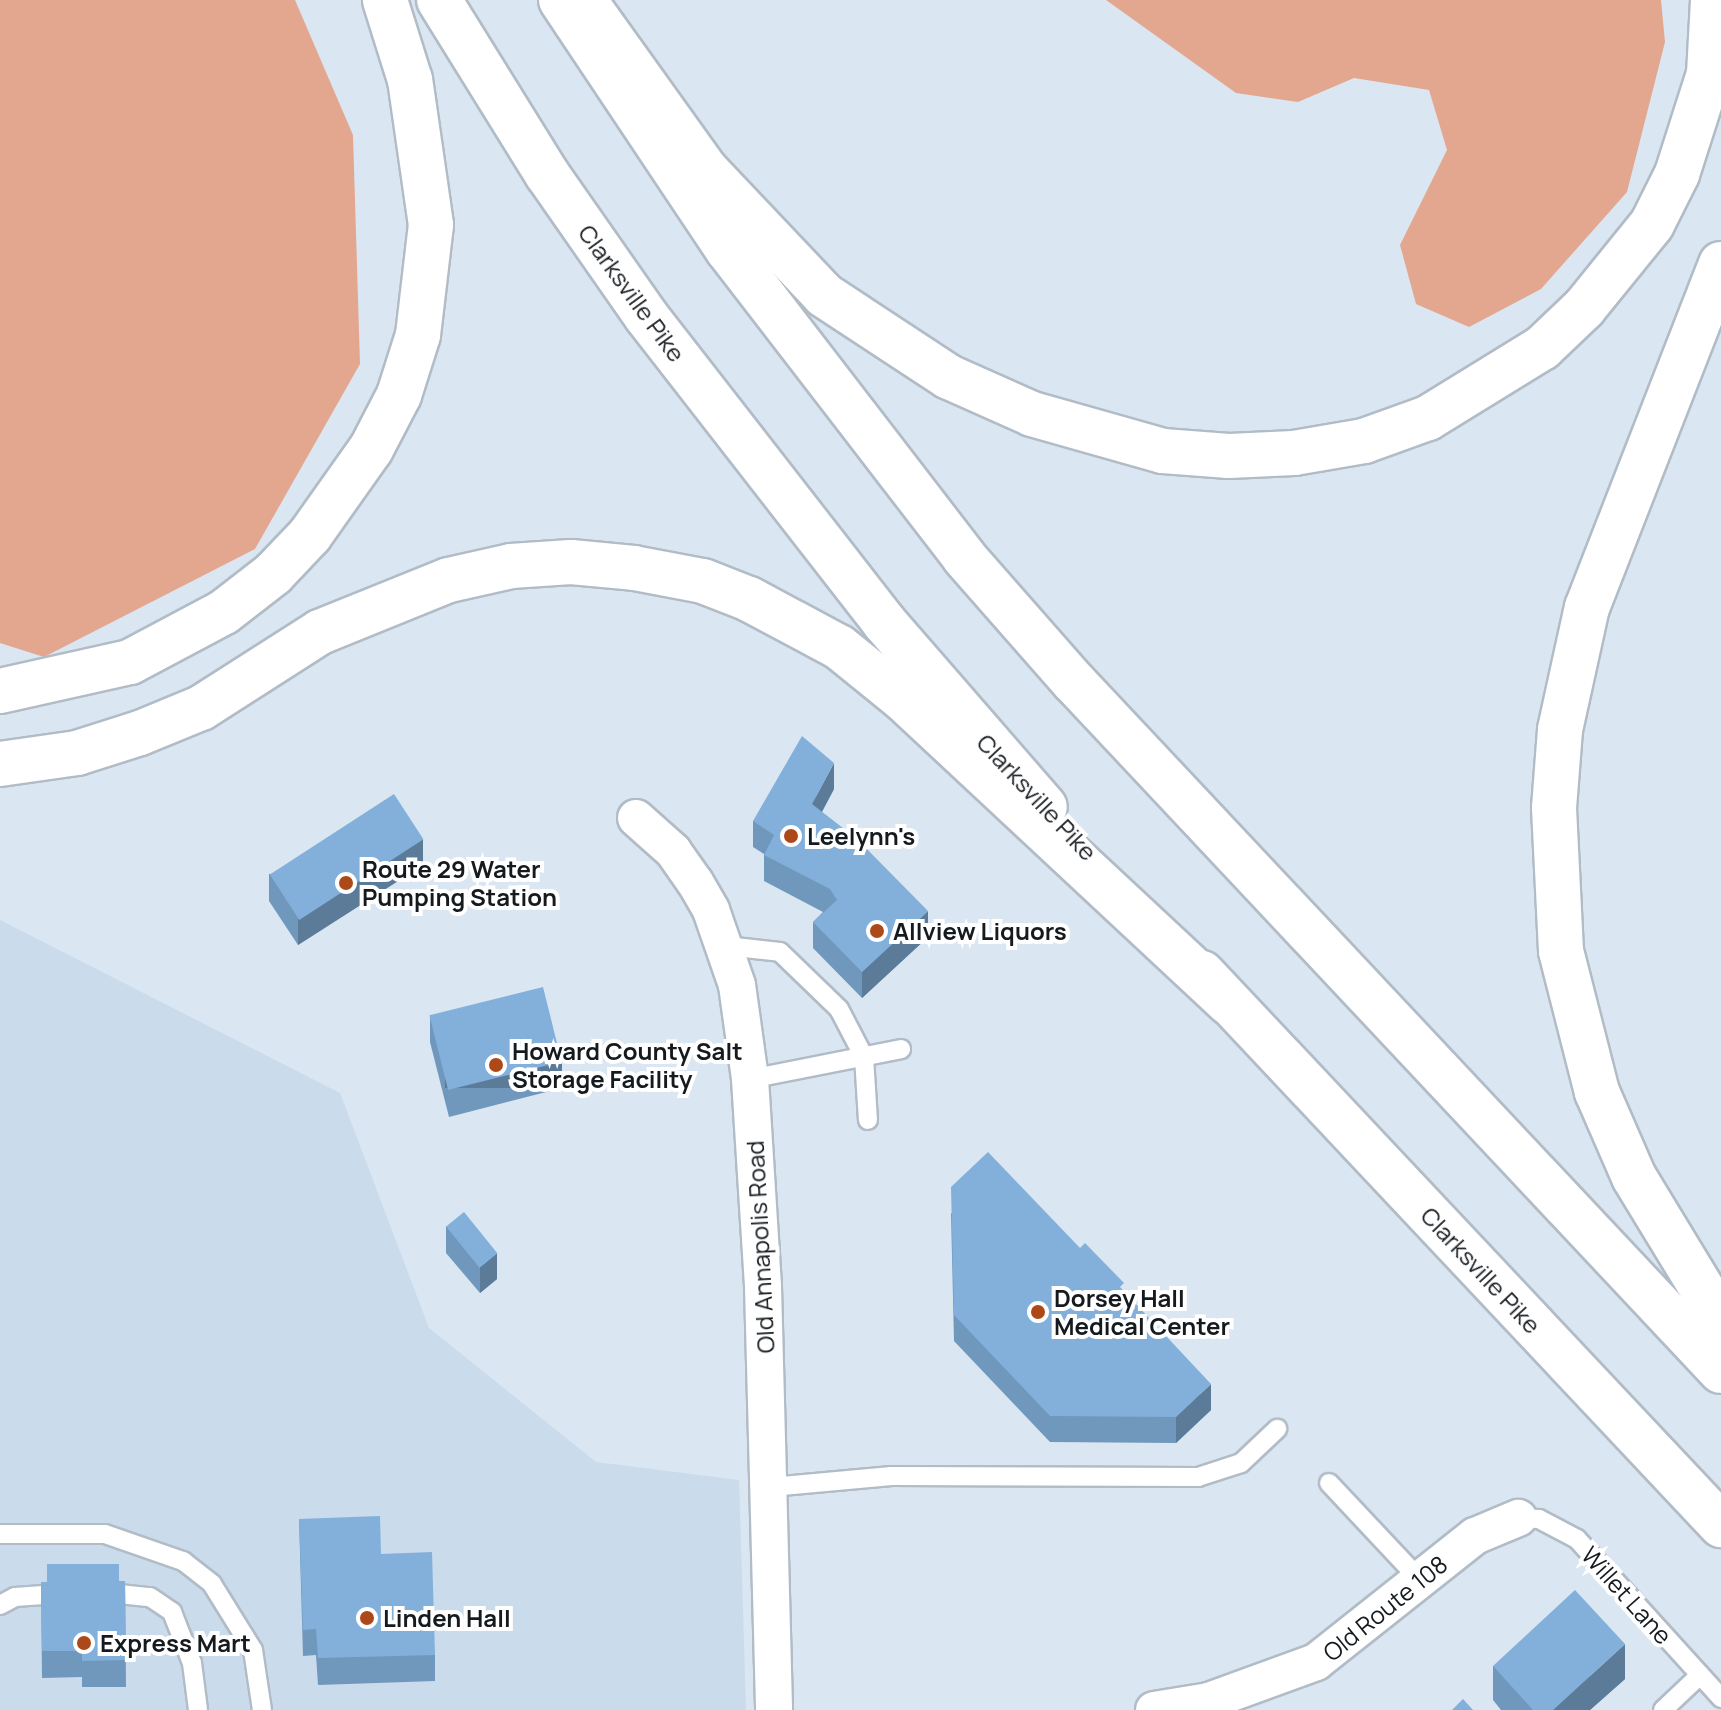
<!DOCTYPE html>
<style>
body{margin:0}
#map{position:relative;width:1721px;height:1710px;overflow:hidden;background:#dae6f1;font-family:Manrope,sans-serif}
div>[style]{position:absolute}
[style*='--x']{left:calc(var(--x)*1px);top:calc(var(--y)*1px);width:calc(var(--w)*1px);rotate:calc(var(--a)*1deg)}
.built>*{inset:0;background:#cadbec}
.green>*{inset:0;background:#e3a78f}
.roads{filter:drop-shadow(2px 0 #b1bcc7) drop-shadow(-2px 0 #b1bcc7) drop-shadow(0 2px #b1bcc7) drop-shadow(0 -2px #b1bcc7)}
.service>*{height:18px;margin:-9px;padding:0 9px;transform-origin:9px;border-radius:9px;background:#fff}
.minor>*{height:36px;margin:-18px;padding:0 18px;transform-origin:18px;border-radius:18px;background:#fff}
.primary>*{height:44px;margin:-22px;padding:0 22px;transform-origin:22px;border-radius:22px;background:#fff}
.motorway>*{height:44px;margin:-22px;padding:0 22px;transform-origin:22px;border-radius:22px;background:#fff}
.wall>*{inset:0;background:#7097bc}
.shaded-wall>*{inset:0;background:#5b7b99;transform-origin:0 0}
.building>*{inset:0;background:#82b0db;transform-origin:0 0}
.dots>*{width:22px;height:22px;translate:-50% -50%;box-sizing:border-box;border:4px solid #fff;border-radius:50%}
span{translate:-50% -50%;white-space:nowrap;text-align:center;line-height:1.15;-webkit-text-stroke:8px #fff;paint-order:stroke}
.street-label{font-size:24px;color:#151a1e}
.poi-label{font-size:24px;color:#151a1e;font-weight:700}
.left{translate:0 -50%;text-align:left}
</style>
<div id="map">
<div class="built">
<i style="clip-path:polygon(0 920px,340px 1093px,429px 1328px,596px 1462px,739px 1480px,746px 1710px,0 1710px)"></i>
</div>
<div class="green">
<i style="clip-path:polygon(0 0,295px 0,353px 135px,360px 364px,255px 549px,44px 657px,0 643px)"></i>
<i style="clip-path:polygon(1106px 0,1661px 0,1665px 42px,1627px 192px,1541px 289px,1469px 327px,1416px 304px,1400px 245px,1447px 150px,1429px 90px,1354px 78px,1298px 102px,1236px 93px)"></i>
</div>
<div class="roads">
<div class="service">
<i style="--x:726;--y:946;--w:54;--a:6.3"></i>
<i style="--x:780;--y:952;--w:82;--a:44"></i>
<i style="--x:839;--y:1009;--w:54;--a:62.5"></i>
<i style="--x:864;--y:1057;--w:63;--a:86.4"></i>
<i style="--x:750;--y:1079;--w:154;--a:-11.2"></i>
<i style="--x:1329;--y:1483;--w:132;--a:46.8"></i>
<i style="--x:771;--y:1487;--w:121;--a:-5.2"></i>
<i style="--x:891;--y:1476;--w:307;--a:0.2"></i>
<i style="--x:1198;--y:1477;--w:45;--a:-18"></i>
<i style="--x:1241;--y:1463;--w:50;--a:-43.4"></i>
<i style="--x:1518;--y:1518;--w:21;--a:3"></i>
<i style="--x:1539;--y:1519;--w:43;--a:27.8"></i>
<i style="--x:1577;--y:1539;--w:215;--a:47.8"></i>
<i style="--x:0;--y:1534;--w:105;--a:0"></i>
<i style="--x:105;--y:1534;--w:83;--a:19.1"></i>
<i style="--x:183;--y:1561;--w:37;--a:38"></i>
<i style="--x:212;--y:1584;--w:78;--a:58.2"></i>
<i style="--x:253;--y:1650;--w:61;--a:81.5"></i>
<i style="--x:119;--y:1594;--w:31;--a:6"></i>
<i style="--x:150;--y:1597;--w:27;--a:34"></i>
<i style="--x:172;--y:1612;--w:55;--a:68.6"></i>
<i style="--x:192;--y:1663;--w:47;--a:82.7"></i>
<i style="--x:0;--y:1605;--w:17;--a:-28"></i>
<i style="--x:15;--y:1597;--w:32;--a:-4"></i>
<i style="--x:1663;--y:1710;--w:51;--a:-43.4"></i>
</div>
<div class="minor">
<i style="--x:636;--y:818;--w:50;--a:41.7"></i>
<i style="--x:673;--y:851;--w:38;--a:55"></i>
<i style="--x:695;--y:882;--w:32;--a:60"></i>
<i style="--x:711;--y:910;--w:79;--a:70.9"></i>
<i style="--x:737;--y:985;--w:95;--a:82.1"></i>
<i style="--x:750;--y:1079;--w:208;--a:86.4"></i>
<i style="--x:763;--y:1287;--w:423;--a:88.5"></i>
<i style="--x:1154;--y:1710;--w:56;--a:-9.3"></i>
<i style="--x:1209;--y:1701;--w:114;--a:-20"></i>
<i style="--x:1316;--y:1662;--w:203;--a:-38.4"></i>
<i style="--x:1475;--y:1536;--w:47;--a:-22.7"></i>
</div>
<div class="primary">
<i style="--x:439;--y:0;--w:205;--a:58.2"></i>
<i style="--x:547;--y:174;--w:173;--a:55.1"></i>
<i style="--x:646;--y:316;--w:388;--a:52.1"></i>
<i style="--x:884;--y:622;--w:245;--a:49"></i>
<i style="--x:561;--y:0;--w:301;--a:56.3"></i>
<i style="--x:728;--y:250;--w:387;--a:52.4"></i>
<i style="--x:964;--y:557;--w:167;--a:48.7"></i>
<i style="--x:1074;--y:682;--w:945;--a:46.8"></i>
<i style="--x:1202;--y:973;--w:758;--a:46.76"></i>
</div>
<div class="motorway">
<i style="--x:584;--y:0;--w:208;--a:54.4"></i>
<i style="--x:705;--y:169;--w:173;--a:46.6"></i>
<i style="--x:824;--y:295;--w:149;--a:33.3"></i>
<i style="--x:949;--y:377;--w:91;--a:24"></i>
<i style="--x:1032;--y:414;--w:136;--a:15.8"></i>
<i style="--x:1163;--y:451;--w:66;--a:4.3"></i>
<i style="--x:1229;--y:456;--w:65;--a:-2.6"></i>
<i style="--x:1294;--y:453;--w:71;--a:-9.7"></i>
<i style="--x:1364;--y:441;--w:68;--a:-19.8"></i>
<i style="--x:1428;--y:418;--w:134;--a:-31.6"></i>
<i style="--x:1542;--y:348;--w:58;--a:-43.6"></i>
<i style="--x:1584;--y:308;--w:108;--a:-51"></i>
<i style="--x:1652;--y:224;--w:56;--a:-63.4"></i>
<i style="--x:1677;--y:174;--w:105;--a:-72.3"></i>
<i style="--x:1709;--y:74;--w:74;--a:-86.9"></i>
<i style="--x:1721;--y:264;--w:368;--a:111.3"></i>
<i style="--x:1587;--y:607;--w:126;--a:102.4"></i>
<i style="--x:1560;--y:730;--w:78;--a:94.4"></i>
<i style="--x:1554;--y:808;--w:143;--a:87.2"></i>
<i style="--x:1561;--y:951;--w:146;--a:75.7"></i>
<i style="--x:1597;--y:1092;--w:93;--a:66.5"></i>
<i style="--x:1634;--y:1177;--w:167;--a:58.7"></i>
<i style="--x:0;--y:691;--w:133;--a:-12.6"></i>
<i style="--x:130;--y:662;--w:106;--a:-28"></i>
<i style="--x:224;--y:612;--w:62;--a:-37.8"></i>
<i style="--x:273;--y:574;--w:54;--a:-46.5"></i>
<i style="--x:310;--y:535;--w:105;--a:-54.7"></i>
<i style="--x:371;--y:449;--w:61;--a:-62.6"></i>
<i style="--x:399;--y:395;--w:63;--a:-72.4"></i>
<i style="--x:418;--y:335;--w:111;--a:-83.3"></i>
<i style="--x:431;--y:225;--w:147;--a:-98.2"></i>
<i style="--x:410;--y:80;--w:84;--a:-107.4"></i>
<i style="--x:0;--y:764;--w:78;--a:-8.1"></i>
<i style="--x:77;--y:753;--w:66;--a:-17.6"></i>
<i style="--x:140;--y:733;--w:66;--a:-22.3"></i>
<i style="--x:201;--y:708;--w:141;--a:-32.6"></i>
<i style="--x:320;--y:632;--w:139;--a:-22"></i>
<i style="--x:449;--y:580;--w:64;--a:-12.7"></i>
<i style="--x:511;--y:566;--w:60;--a:-3.8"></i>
<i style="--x:571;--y:562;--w:63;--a:5.4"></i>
<i style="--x:634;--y:568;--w:70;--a:10.7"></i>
<i style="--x:703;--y:581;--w:49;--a:21.4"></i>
<i style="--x:749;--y:599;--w:102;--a:28.1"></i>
<i style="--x:839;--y:647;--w:81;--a:39"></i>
<i style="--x:902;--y:698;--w:446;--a:43"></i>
</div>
</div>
<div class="wall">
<i style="clip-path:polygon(834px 789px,822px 812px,928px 937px,862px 998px,813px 948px,813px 922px,823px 912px,764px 881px,764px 854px,753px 847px,753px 821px)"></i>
<i style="clip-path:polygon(423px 865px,298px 945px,269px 901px,269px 874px)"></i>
<i style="clip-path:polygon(430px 1016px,562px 1088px,449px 1117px,430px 1042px)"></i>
<i style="clip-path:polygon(951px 1213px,1080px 1248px,1124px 1292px,1211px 1410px,1176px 1443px,1050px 1442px,954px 1341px)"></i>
<i style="clip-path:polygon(446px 1226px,497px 1279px,480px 1293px,446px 1253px)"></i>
<i style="clip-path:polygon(299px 1519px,381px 1554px,435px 1655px,435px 1681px,318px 1685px,316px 1655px,303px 1656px)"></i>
<i style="clip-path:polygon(125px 1581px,126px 1687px,82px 1687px,82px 1677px,42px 1678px,41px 1582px)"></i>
<i style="clip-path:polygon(1493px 1666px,1625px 1679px,1590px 1710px,1501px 1710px,1493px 1700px)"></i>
</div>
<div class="shaded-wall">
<i style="clip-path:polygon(834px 763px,834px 789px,812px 830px,812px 804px)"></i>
<i style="clip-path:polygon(423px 839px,423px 865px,298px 945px,298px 919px)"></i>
<i style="clip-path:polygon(928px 911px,928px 937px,862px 998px,862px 972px)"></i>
<i style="left:562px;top:1062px;width:26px;height:117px;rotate:90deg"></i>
<i style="clip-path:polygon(497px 1253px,497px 1279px,480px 1293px,480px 1267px)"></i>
<i style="clip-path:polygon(1211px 1384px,1211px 1410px,1176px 1443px,1176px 1417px)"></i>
<i style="clip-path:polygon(1625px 1644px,1625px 1679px,1590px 1710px,1553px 1710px)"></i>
</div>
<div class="building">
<i style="clip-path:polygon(802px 736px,834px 763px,812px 804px,857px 839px,928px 911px,862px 972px,813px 922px,837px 900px,830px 889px,764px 855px,774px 835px,753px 821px)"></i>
<i style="left:394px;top:794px;width:54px;height:148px;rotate:57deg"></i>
<i style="left:543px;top:987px;width:77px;height:117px;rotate:76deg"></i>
<i style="clip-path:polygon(988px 1152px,1080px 1248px,1085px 1243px,1124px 1283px,1120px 1287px,1211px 1384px,1176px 1417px,1050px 1416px,954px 1315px,951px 1187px)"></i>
<i style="left:464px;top:1212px;width:53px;height:23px;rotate:51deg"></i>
<i style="clip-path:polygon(380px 1516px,381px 1554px,432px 1552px,435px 1655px,318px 1658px,316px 1629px,303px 1630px,299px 1519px)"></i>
<i style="left:47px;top:1564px;width:72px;height:18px"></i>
<i style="clip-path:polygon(125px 1581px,126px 1660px,82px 1661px,82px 1651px,42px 1651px,41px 1582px)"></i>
<i style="clip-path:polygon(1575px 1590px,1625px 1644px,1553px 1710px,1533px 1710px,1493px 1666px)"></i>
<i style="clip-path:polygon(1463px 1699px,1473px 1710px,1452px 1710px)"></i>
</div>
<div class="dots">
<i style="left:791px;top:836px;background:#ad4819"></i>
<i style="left:346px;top:883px;background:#ad4819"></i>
<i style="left:877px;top:931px;background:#ad4819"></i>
<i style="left:496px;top:1065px;background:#ad4819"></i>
<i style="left:1038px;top:1312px;background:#ad4819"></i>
<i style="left:367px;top:1618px;background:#ad4819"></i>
<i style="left:84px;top:1643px;background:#ad4819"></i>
</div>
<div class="street-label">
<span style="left:632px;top:293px;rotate:54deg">Clarksville Pike</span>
<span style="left:1037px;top:797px;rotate:47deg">Clarksville Pike</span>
<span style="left:760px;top:1247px;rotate:-93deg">Old Annapolis Road</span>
<span style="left:1481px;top:1270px;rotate:47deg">Clarksville Pike</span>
<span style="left:1627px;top:1595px;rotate:48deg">Willet Lane</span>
<span style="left:1385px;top:1608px;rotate:-39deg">Old Route 108</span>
</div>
<div class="poi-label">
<span class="left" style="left:807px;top:836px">Leelynn's</span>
<span class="left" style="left:362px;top:883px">Route 29 Water<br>Pumping Station</span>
<span class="left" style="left:893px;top:931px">Allview Liquors</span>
<span class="left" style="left:512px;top:1065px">Howard County Salt<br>Storage Facility</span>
<span class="left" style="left:1054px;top:1312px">Dorsey Hall<br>Medical Center</span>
<span class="left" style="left:383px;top:1618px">Linden Hall</span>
<span class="left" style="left:100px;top:1643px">Express Mart</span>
</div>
</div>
